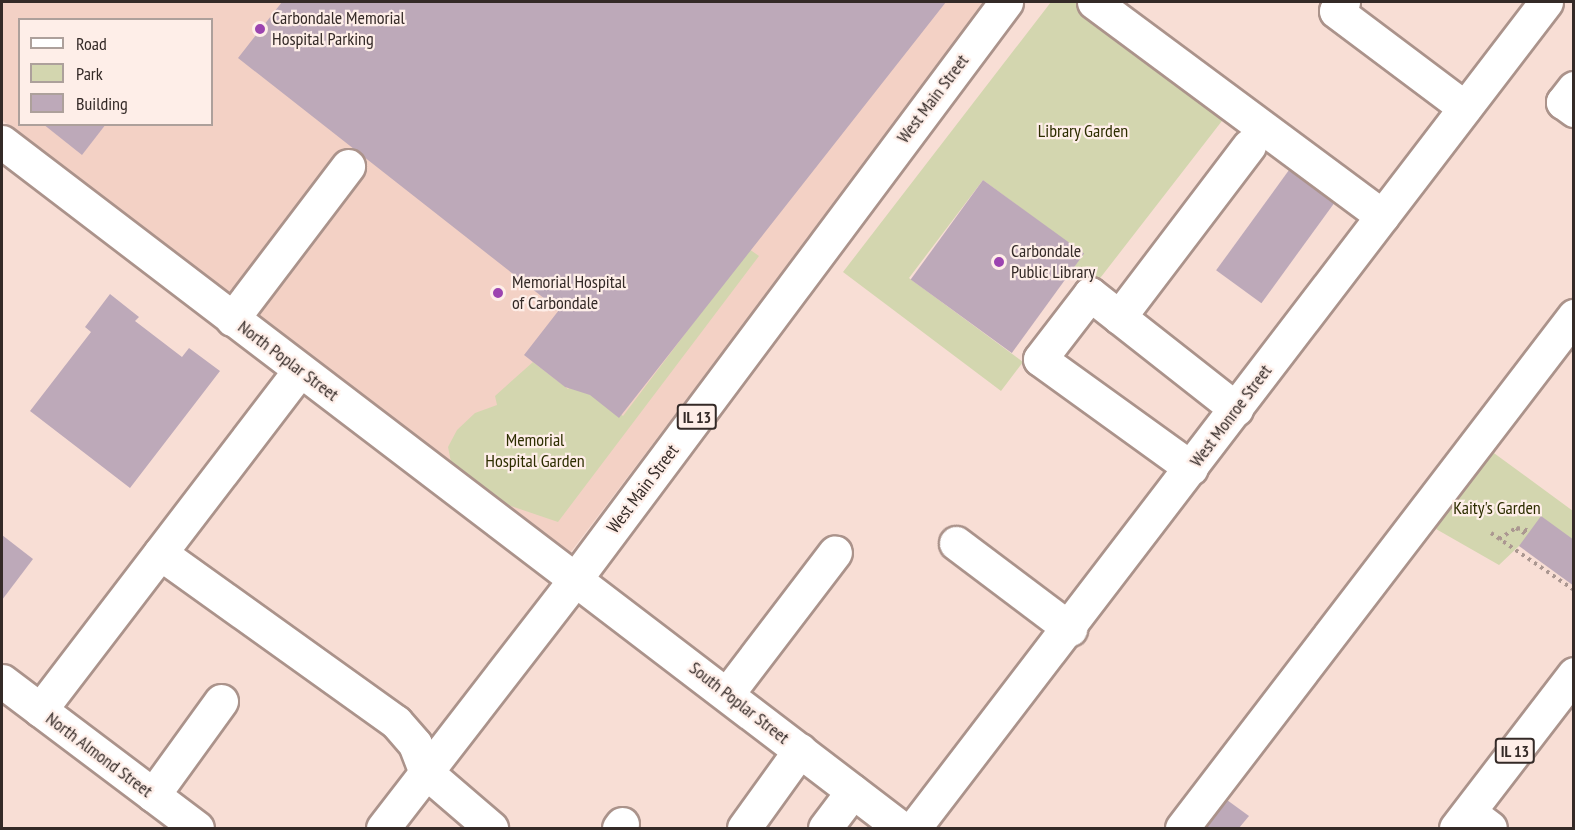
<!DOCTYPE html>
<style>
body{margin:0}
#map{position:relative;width:1575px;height:830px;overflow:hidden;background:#f8ded5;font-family:"PT Sans Narrow",sans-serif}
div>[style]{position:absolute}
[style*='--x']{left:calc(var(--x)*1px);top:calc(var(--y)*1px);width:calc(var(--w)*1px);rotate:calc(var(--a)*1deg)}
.built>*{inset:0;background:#f3d1c5}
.green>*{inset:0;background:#d3d6af}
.building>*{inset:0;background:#bda9b9;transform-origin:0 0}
.path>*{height:4px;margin-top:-2px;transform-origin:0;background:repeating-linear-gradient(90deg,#ab9791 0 3px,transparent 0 7.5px)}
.roads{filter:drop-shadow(2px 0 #ab938b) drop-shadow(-2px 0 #ab938b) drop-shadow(0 2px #ab938b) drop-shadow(0 -2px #ab938b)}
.minor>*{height:33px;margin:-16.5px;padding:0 16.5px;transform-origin:16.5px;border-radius:16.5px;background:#fff}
.highway>*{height:33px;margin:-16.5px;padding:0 16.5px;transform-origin:16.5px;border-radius:16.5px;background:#fff}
.dots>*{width:16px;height:16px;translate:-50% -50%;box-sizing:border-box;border:3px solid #feeee8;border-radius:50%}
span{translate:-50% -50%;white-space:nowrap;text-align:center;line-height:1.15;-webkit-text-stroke:4.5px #feeee8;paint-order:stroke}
.shield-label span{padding:2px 4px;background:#feeee8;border:2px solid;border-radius:4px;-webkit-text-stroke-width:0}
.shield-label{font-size:16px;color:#342a27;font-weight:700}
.poi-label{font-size:18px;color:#342a27}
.left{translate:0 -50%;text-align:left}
.street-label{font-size:18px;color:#342a27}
.park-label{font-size:18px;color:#2d2e00}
.frame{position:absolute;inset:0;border:3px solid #342a27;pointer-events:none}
.legend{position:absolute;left:18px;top:18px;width:195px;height:108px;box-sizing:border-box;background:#feeee8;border:2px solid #ada09b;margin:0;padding:8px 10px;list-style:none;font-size:18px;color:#342a27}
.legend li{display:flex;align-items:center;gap:12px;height:30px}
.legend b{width:30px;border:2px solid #ada09b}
</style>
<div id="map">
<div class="built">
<i style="clip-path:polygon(evenodd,2px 2px,987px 2px,570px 553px,2px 120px,2px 2px,20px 20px,212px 20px,212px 124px,20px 124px,20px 20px)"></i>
</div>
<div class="green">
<i style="clip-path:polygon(1051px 2px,1078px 2px,1225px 117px,1094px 286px,1072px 270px,1083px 254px,983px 180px,909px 278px,1023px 362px,1001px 391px,843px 272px)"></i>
<i style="clip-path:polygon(749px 249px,759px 256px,558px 522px,508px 505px,452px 467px,448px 447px,457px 430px,475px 413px,497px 405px,495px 396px,533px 362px,568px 389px,577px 381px,623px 416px)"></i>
<i style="clip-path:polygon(1487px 448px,1573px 511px,1573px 540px,1519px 546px,1499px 565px,1436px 529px)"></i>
</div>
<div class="building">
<i style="clip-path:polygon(282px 2px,946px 2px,619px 418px,590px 395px,565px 387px,524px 355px,559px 310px,238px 58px)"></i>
<i style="clip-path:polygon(43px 124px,106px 124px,82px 155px)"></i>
<i style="left:1289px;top:170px;width:56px;height:124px;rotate:36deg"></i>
<i style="left:983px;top:180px;width:125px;height:123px;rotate:36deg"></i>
<i style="clip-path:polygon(110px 294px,139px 317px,135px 321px,182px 357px,189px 348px,220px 371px,130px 488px,30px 411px,91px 332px,85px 327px)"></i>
<i style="clip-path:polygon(1541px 516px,1574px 540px,1574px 586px,1519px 546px)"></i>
<i style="clip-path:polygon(2px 535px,33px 559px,2px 600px)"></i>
<i style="clip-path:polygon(1227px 800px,1249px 816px,1239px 828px,1205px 828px)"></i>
</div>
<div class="path">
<i style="--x:1517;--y:528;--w:14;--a:12"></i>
<i style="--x:1491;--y:533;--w:101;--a:34.5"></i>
<i style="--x:1499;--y:539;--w:20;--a:-33"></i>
<i style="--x:1516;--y:528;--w:13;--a:32"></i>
</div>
<div class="roads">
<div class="minor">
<i style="--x:1094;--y:2;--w:359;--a:36.6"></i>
<i style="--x:1343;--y:2;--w:11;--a:128"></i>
<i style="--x:1336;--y:11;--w:161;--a:36.9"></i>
<i style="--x:1574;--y:88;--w:18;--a:128"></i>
<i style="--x:1563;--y:102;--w:14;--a:36"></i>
<i style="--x:2;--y:142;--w:1131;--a:37.35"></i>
<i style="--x:1119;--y:317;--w:215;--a:-52.8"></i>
<i style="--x:232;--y:319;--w:192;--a:-52.8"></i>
<i style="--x:1191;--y:468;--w:186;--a:-144.2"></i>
<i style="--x:1040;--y:359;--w:82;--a:-52.4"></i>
<i style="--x:1090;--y:294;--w:186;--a:38.2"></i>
<i style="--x:956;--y:543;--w:143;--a:37"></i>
<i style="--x:160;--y:553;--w:290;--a:35.6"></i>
<i style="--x:396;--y:722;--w:29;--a:49"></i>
<i style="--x:415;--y:744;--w:30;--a:69"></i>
<i style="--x:426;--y:772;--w:86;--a:40.7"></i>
<i style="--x:2;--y:681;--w:244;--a:37"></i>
<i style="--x:727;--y:694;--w:178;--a:-52.7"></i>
<i style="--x:40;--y:710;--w:428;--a:-52.6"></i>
<i style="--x:153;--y:795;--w:116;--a:-54.1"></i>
<i style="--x:1469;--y:812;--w:26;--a:37"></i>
<i style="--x:619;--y:828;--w:5;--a:-53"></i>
<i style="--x:744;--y:828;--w:96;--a:-54.3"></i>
<i style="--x:825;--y:828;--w:46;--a:-52.9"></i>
<i style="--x:914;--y:828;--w:1040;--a:-52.58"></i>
<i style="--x:1182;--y:828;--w:645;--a:-52.56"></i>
</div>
<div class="highway">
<i style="--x:383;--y:828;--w:316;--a:-52.3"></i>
<i style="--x:576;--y:578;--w:719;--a:-53.26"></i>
<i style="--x:1456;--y:828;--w:194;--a:-52.5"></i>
</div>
</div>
<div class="dots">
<i style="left:260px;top:29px;background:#9c44b0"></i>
<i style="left:999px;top:262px;background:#9c44b0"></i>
<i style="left:498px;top:293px;background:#9c44b0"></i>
</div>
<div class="shield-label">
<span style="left:697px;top:417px">IL 13</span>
<span style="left:1515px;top:751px">IL 13</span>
</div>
<div class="poi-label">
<span class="left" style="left:272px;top:29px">Carbondale Memorial<br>Hospital Parking</span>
<span class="left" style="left:1011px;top:262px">Carbondale<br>Public Library</span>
<span class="left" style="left:512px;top:293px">Memorial Hospital<br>of Carbondale</span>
</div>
<div class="street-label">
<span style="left:933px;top:99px;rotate:-53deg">West Main Street</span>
<span style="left:288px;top:361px;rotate:37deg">North Poplar Street</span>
<span style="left:1231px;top:416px;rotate:-53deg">West Monroe Street</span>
<span style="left:643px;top:489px;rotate:-53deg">West Main Street</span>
<span style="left:739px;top:703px;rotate:38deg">South Poplar Street</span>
<span style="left:99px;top:755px;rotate:37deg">North Almond Street</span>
</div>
<div class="park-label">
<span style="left:1083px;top:131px">Library Garden</span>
<span style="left:535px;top:451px">Memorial<br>Hospital Garden</span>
<span style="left:1497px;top:508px">Kaity's Garden</span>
</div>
<div class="frame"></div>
<ul class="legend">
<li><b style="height:8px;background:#fff"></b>Road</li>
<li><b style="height:16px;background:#d3d6af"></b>Park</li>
<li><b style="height:16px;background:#bda9b9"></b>Building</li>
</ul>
</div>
